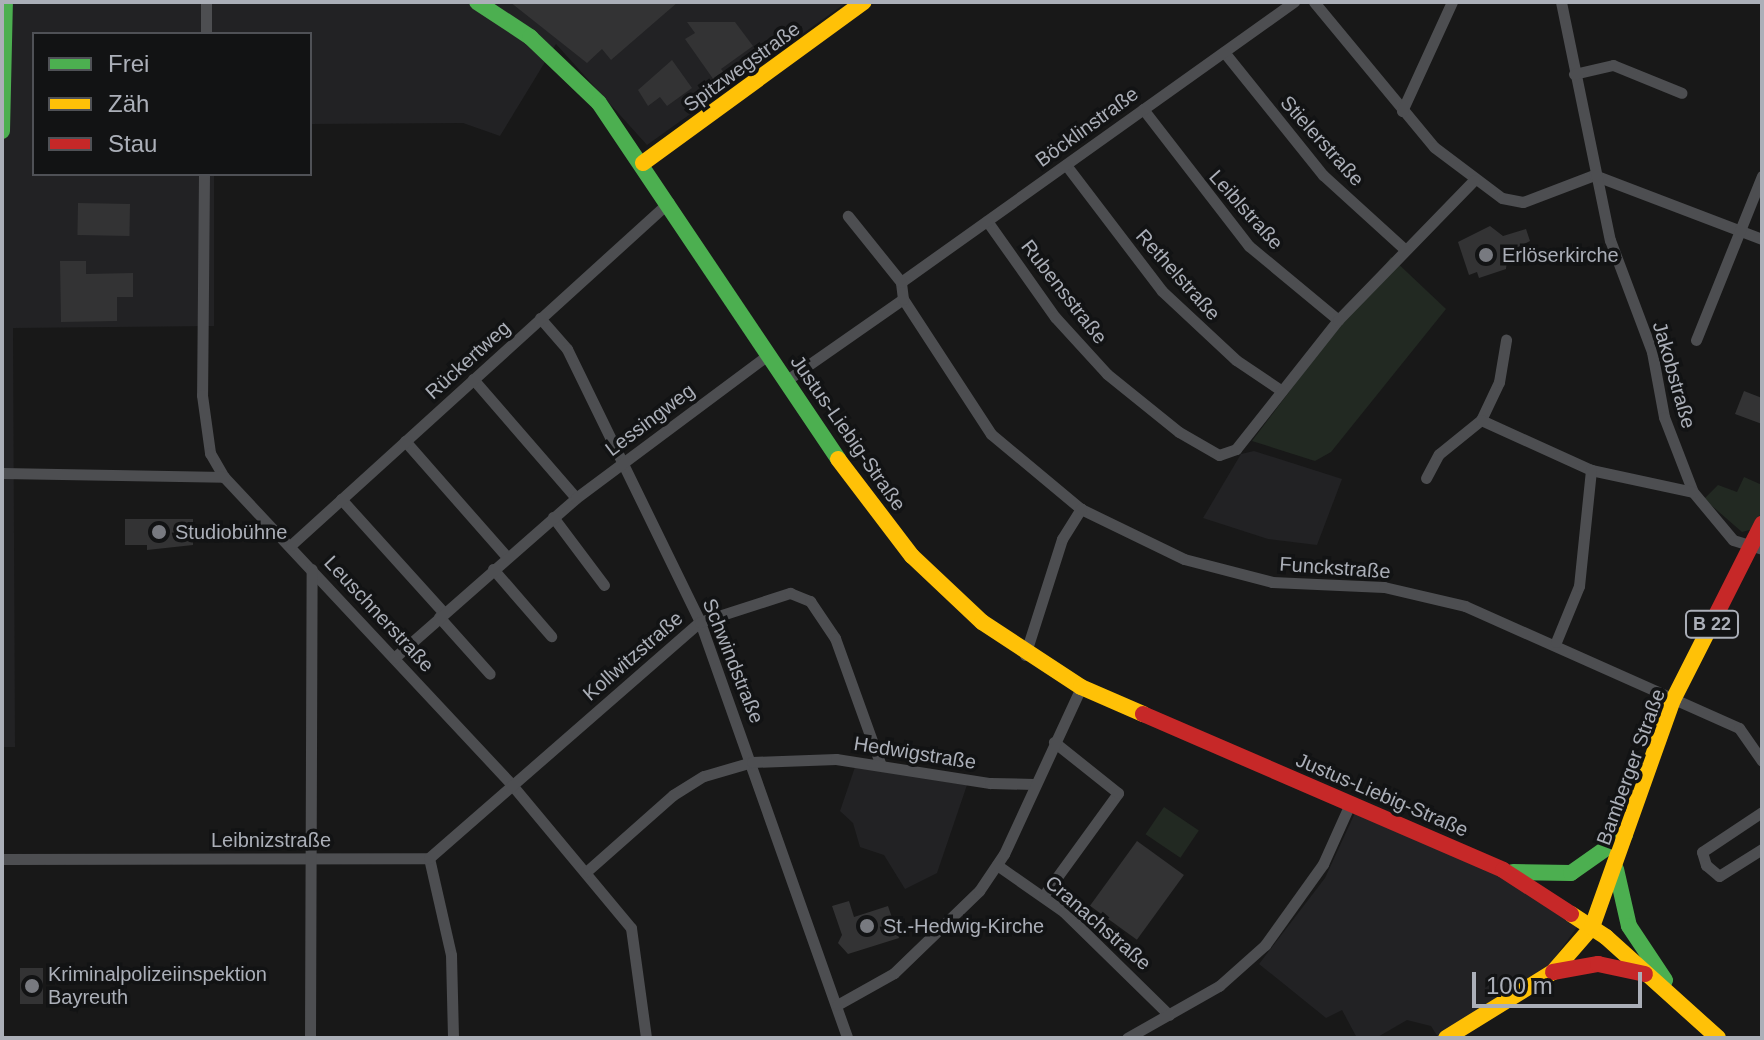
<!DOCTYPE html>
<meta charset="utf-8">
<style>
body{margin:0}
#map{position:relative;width:1764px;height:1040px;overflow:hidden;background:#181818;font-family:Arial,sans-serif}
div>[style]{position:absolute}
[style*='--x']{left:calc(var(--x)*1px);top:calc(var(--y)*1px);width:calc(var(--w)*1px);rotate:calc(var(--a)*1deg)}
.built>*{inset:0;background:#222224}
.green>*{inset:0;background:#222922;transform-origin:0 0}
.building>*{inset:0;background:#333334;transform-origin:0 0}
.street>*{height:11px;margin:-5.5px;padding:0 5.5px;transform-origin:5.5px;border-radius:5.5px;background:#4d4e51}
.fast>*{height:16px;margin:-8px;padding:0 8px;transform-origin:8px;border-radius:8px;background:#4caf50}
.slow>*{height:16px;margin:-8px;padding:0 8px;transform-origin:8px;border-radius:8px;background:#ffc107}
.jam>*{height:16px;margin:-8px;padding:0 8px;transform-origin:8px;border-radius:8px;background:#c62828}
.dots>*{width:22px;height:22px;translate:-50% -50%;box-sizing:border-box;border:4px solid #121314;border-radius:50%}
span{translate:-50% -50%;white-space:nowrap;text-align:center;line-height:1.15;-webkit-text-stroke:7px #121314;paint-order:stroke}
.shield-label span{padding:2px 6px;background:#121314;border:2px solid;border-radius:6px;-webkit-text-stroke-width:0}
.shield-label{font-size:18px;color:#abafb8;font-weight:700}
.street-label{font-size:20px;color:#abafb8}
.poi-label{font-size:20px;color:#abafb8}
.left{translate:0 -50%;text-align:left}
.frame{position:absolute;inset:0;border:4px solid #abafb8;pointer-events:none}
.legend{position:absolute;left:32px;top:32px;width:280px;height:144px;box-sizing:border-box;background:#121314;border:2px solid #4f5156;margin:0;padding:10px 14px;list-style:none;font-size:24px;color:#abafb8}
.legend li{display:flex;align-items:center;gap:16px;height:40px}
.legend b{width:40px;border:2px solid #4f5156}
.scale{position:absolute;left:1472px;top:972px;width:170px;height:36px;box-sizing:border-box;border:4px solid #abafb8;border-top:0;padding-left:10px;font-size:24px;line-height:28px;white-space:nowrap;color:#abafb8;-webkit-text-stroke:6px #121314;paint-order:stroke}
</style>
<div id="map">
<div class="built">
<i style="clip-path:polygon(2px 2px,847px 2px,647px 145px,556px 44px,500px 136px,463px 123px,310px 124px,310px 34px,34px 34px,34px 174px,297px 174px,214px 174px,214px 326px,13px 328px,15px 747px,2px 747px)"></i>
<i style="clip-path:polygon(1254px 451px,1342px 479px,1317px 545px,1268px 539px,1203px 518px,1241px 454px)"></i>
<i style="clip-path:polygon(855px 767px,967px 785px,937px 873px,905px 889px,884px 855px,860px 847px,853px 823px,840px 811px)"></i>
<i style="clip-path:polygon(1355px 813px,1503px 877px,1580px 923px,1546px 970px,1438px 1037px,1431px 1026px,1407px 1020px,1376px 1038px,1357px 1038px,1342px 1010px,1326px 1018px,1259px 964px,1325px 878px)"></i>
</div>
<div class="green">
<i style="clip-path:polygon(1391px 257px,1446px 309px,1331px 452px,1315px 461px,1252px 441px)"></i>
<i style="clip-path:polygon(1744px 477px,1762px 485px,1762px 511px,1753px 529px,1742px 532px,1704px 499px,1718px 485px,1737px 492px)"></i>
<i style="left:1164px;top:807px;width:42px;height:33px;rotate:34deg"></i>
</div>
<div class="building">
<i style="clip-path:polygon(510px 2px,678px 2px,611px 60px,602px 49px,587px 63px)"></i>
<i style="clip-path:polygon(687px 22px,735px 22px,753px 46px,721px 69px,727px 76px,716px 83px,685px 39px,695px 33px)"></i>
<i style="clip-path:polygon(672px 60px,692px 88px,667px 106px,660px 97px,648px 106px,638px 90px)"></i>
<i style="left:78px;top:203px;width:52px;height:32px;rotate:1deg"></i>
<i style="clip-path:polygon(1490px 226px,1503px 236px,1526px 229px,1530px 241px,1508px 252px,1506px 269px,1479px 278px,1477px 272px,1469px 275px,1458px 242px)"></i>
<i style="clip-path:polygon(60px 261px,86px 261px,86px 274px,133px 273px,133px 297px,117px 297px,117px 321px,61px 322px)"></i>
<i style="clip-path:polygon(1744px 391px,1762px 398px,1762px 424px,1735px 414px)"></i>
<i style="clip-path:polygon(125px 519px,193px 519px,193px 545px,147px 550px,147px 545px,125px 545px)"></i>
<i style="left:1137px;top:841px;width:58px;height:80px;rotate:36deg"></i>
<i style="clip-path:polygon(849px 901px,854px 917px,888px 906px,899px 938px,848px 954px,838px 943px,842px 935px,832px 906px)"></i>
<i style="left:20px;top:968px;width:23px;height:36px"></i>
</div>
<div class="street">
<i style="--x:206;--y:2;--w:32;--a:90"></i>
<i style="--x:1314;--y:2;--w:188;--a:50.4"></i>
<i style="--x:1434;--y:147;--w:85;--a:36.9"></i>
<i style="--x:1502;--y:198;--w:21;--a:11"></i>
<i style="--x:1523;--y:202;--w:76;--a:-20.8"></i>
<i style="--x:1594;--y:175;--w:180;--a:20.9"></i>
<i style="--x:1561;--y:2;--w:243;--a:78.4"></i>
<i style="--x:1610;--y:240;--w:120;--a:69.4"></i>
<i style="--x:1652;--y:352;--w:66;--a:79.5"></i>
<i style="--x:1664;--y:417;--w:80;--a:68.9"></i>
<i style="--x:1693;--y:492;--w:62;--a:50.2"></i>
<i style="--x:1733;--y:540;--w:30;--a:17"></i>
<i style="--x:1224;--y:52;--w:158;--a:51.2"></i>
<i style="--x:1323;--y:175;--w:107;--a:42.3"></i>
<i style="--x:1574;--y:74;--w:40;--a:-13"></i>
<i style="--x:1613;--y:65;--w:74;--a:22.1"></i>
<i style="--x:1143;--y:109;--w:173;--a:52.3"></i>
<i style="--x:1249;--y:246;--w:116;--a:39.7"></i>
<i style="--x:1402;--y:111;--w:120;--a:-65.4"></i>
<i style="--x:1066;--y:165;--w:158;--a:52.7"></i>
<i style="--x:1162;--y:291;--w:101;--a:43"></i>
<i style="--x:1236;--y:360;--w:55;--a:34"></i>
<i style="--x:204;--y:174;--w:221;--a:90.5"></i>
<i style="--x:202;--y:395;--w:59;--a:82.1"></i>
<i style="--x:210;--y:453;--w:28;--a:60"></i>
<i style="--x:224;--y:477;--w:422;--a:46.9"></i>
<i style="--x:512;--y:785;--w:186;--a:50.2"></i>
<i style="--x:631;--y:928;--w:111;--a:82.2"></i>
<i style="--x:987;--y:221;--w:118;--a:54.7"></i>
<i style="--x:1055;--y:317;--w:77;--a:47.6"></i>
<i style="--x:1107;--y:374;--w:92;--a:38.9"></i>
<i style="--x:1179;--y:432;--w:46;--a:29.9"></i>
<i style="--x:1219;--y:455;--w:18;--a:-19"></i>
<i style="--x:1236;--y:449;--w:164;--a:-51.7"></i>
<i style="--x:1338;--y:320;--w:195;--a:-45.8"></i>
<i style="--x:901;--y:282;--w:483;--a:-35.5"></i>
<i style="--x:903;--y:299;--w:161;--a:56.9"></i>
<i style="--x:991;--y:434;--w:117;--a:39.8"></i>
<i style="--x:1081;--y:509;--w:114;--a:25.9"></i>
<i style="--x:1184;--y:559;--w:91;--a:14.6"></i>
<i style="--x:1272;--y:582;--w:112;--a:2.6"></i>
<i style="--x:1384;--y:587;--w:83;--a:13.2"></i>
<i style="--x:1465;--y:606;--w:300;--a:24"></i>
<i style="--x:1739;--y:728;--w:40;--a:55.1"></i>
<i style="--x:540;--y:318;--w:41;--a:48.9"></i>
<i style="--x:567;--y:349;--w:304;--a:64"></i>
<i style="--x:700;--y:622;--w:441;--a:70.5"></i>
<i style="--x:1696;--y:340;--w:177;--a:-68.1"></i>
<i style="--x:473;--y:379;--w:157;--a:49.1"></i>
<i style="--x:787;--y:380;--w:141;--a:-34.9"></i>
<i style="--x:903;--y:299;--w:17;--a:-97"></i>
<i style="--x:901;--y:282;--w:85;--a:-128.8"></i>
<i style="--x:1481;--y:420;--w:42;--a:-64.7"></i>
<i style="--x:1499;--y:382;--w:43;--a:-80.5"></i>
<i style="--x:405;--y:441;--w:154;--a:48.7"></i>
<i style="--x:2;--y:473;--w:222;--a:1"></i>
<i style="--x:1426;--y:478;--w:27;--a:-62"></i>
<i style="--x:1439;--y:454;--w:54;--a:-39"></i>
<i style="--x:1481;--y:420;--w:121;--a:24.4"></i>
<i style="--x:1591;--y:470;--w:104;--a:12.2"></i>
<i style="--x:341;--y:499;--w:154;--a:47.9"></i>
<i style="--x:553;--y:517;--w:85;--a:53.1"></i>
<i style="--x:291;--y:545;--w:510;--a:-42.22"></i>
<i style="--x:493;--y:569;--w:89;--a:49.1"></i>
<i style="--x:439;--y:617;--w:76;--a:48.2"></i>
<i style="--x:1556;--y:642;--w:61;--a:-67.7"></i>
<i style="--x:1579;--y:586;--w:117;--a:-84.1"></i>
<i style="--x:1025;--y:655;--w:122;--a:-72.3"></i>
<i style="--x:1062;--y:539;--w:36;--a:-58"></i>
<i style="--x:394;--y:658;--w:242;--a:-41.3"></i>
<i style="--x:576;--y:498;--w:241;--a:-36.7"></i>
<i style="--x:1762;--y:812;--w:72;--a:146.3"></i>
<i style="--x:1702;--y:852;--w:14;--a:73"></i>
<i style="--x:1706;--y:865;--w:17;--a:40"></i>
<i style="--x:1719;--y:876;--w:51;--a:-32.1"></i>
<i style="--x:429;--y:858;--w:99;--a:77.2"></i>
<i style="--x:451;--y:955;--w:83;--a:88.6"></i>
<i style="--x:2;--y:859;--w:427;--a:-0.1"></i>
<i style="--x:429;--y:858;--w:359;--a:-41.1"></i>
<i style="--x:700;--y:622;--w:95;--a:-17.9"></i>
<i style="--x:790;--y:593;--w:22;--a:22"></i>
<i style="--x:810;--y:601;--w:45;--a:56"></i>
<i style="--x:835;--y:638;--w:133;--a:70.2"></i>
<i style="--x:997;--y:865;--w:82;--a:35"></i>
<i style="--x:1064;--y:912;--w:147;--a:44.4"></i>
<i style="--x:586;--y:872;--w:116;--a:-41.5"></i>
<i style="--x:673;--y:795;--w:36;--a:-32"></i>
<i style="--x:704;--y:776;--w:50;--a:-16.3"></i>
<i style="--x:752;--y:762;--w:84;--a:-2"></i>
<i style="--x:836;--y:759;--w:156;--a:8.9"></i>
<i style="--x:990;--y:783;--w:44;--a:1.3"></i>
<i style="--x:1044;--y:895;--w:126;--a:-54"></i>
<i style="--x:1118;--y:793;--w:82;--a:-141.4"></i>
<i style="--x:837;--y:1005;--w:65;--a:-29.3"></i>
<i style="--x:894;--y:973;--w:118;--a:-44"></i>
<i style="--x:979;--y:891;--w:45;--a:-56"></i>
<i style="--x:1004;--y:854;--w:184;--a:-65.2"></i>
<i style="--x:310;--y:1038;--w:469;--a:-89.8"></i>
<i style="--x:1127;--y:1038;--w:106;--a:-29.5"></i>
<i style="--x:1219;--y:986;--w:62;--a:-41.7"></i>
<i style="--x:1265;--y:945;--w:100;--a:-54.4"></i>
<i style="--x:1323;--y:864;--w:66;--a:-65.8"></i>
</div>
<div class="fast">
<i style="--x:477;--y:2;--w:64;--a:33.4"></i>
<i style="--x:530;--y:37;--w:95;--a:43.7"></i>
<i style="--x:599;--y:103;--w:429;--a:56.1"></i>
<i style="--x:2;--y:131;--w:129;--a:-88.7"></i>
<i style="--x:1616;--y:869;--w:58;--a:77.2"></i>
<i style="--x:1629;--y:926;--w:65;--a:56.3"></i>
<i style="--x:1513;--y:872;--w:58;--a:1"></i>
<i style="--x:1571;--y:873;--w:66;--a:-35.1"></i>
</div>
<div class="slow">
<i style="--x:643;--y:163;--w:273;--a:-36.1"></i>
<i style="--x:838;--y:459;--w:122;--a:52.7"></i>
<i style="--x:912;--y:556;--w:96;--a:43.3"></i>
<i style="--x:982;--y:622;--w:118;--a:33.3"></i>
<i style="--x:1081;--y:687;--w:68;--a:23.5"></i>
<i style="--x:1571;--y:914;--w:42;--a:33.3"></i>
<i style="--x:1606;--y:937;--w:151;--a:42"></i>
<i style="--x:1446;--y:1038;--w:126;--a:-31.7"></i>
<i style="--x:1553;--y:972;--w:60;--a:-49.1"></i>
<i style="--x:1592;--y:927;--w:241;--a:-70.4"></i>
<i style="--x:1673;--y:700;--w:80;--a:-63.1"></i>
</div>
<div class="jam">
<i style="--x:1709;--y:629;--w:118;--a:-63.2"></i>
<i style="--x:1143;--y:714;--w:392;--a:23.4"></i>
<i style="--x:1503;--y:870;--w:81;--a:32.9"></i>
<i style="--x:1553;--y:972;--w:46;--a:-10.1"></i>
<i style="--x:1598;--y:964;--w:48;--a:12"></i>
</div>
<div class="dots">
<i style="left:1486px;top:255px;background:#787a80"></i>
<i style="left:159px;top:532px;background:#787a80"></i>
<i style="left:867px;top:926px;background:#787a80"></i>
<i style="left:32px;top:986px;background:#787a80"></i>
</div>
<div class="shield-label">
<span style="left:1712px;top:624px">B 22</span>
</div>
<div class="street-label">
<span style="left:742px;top:67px;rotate:-36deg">Spitzwegstraße</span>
<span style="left:1087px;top:127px;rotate:-36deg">Böcklinstraße</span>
<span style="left:1322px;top:141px;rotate:48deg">Stielerstraße</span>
<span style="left:1246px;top:210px;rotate:48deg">Leiblstraße</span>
<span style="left:1178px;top:275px;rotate:48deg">Rethelstraße</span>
<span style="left:1064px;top:292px;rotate:52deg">Rubensstraße</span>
<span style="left:468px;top:360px;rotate:-42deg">Rückertweg</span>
<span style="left:1674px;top:375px;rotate:74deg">Jakobstraße</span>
<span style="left:650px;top:420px;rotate:-37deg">Lessingweg</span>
<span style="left:848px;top:433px;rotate:55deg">Justus-Liebig-Straße</span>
<span style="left:1335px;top:568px;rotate:4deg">Funckstraße</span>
<span style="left:379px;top:614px;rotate:47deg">Leuschnerstraße</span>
<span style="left:633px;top:656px;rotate:-41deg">Kollwitzstraße</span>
<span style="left:733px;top:661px;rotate:68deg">Schwindstraße</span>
<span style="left:915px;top:753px;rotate:9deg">Hedwigstraße</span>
<span style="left:1631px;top:767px;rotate:-70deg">Bamberger Straße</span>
<span style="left:1382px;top:795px;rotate:23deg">Justus-Liebig-Straße</span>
<span style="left:271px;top:840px">Leibnizstraße</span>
<span style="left:1098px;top:923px;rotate:41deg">Cranachstraße</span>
</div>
<div class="poi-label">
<span class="left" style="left:1502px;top:255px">Erlöserkirche</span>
<span class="left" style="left:175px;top:532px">Studiobühne</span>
<span class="left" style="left:883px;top:926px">St.-Hedwig-Kirche</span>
<span class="left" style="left:48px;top:986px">Kriminalpolizeiinspektion<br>Bayreuth</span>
</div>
<div class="frame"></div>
<ul class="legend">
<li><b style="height:10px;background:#4caf50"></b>Frei</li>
<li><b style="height:10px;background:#ffc107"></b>Zäh</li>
<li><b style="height:10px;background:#c62828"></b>Stau</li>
</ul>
<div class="scale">100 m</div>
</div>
